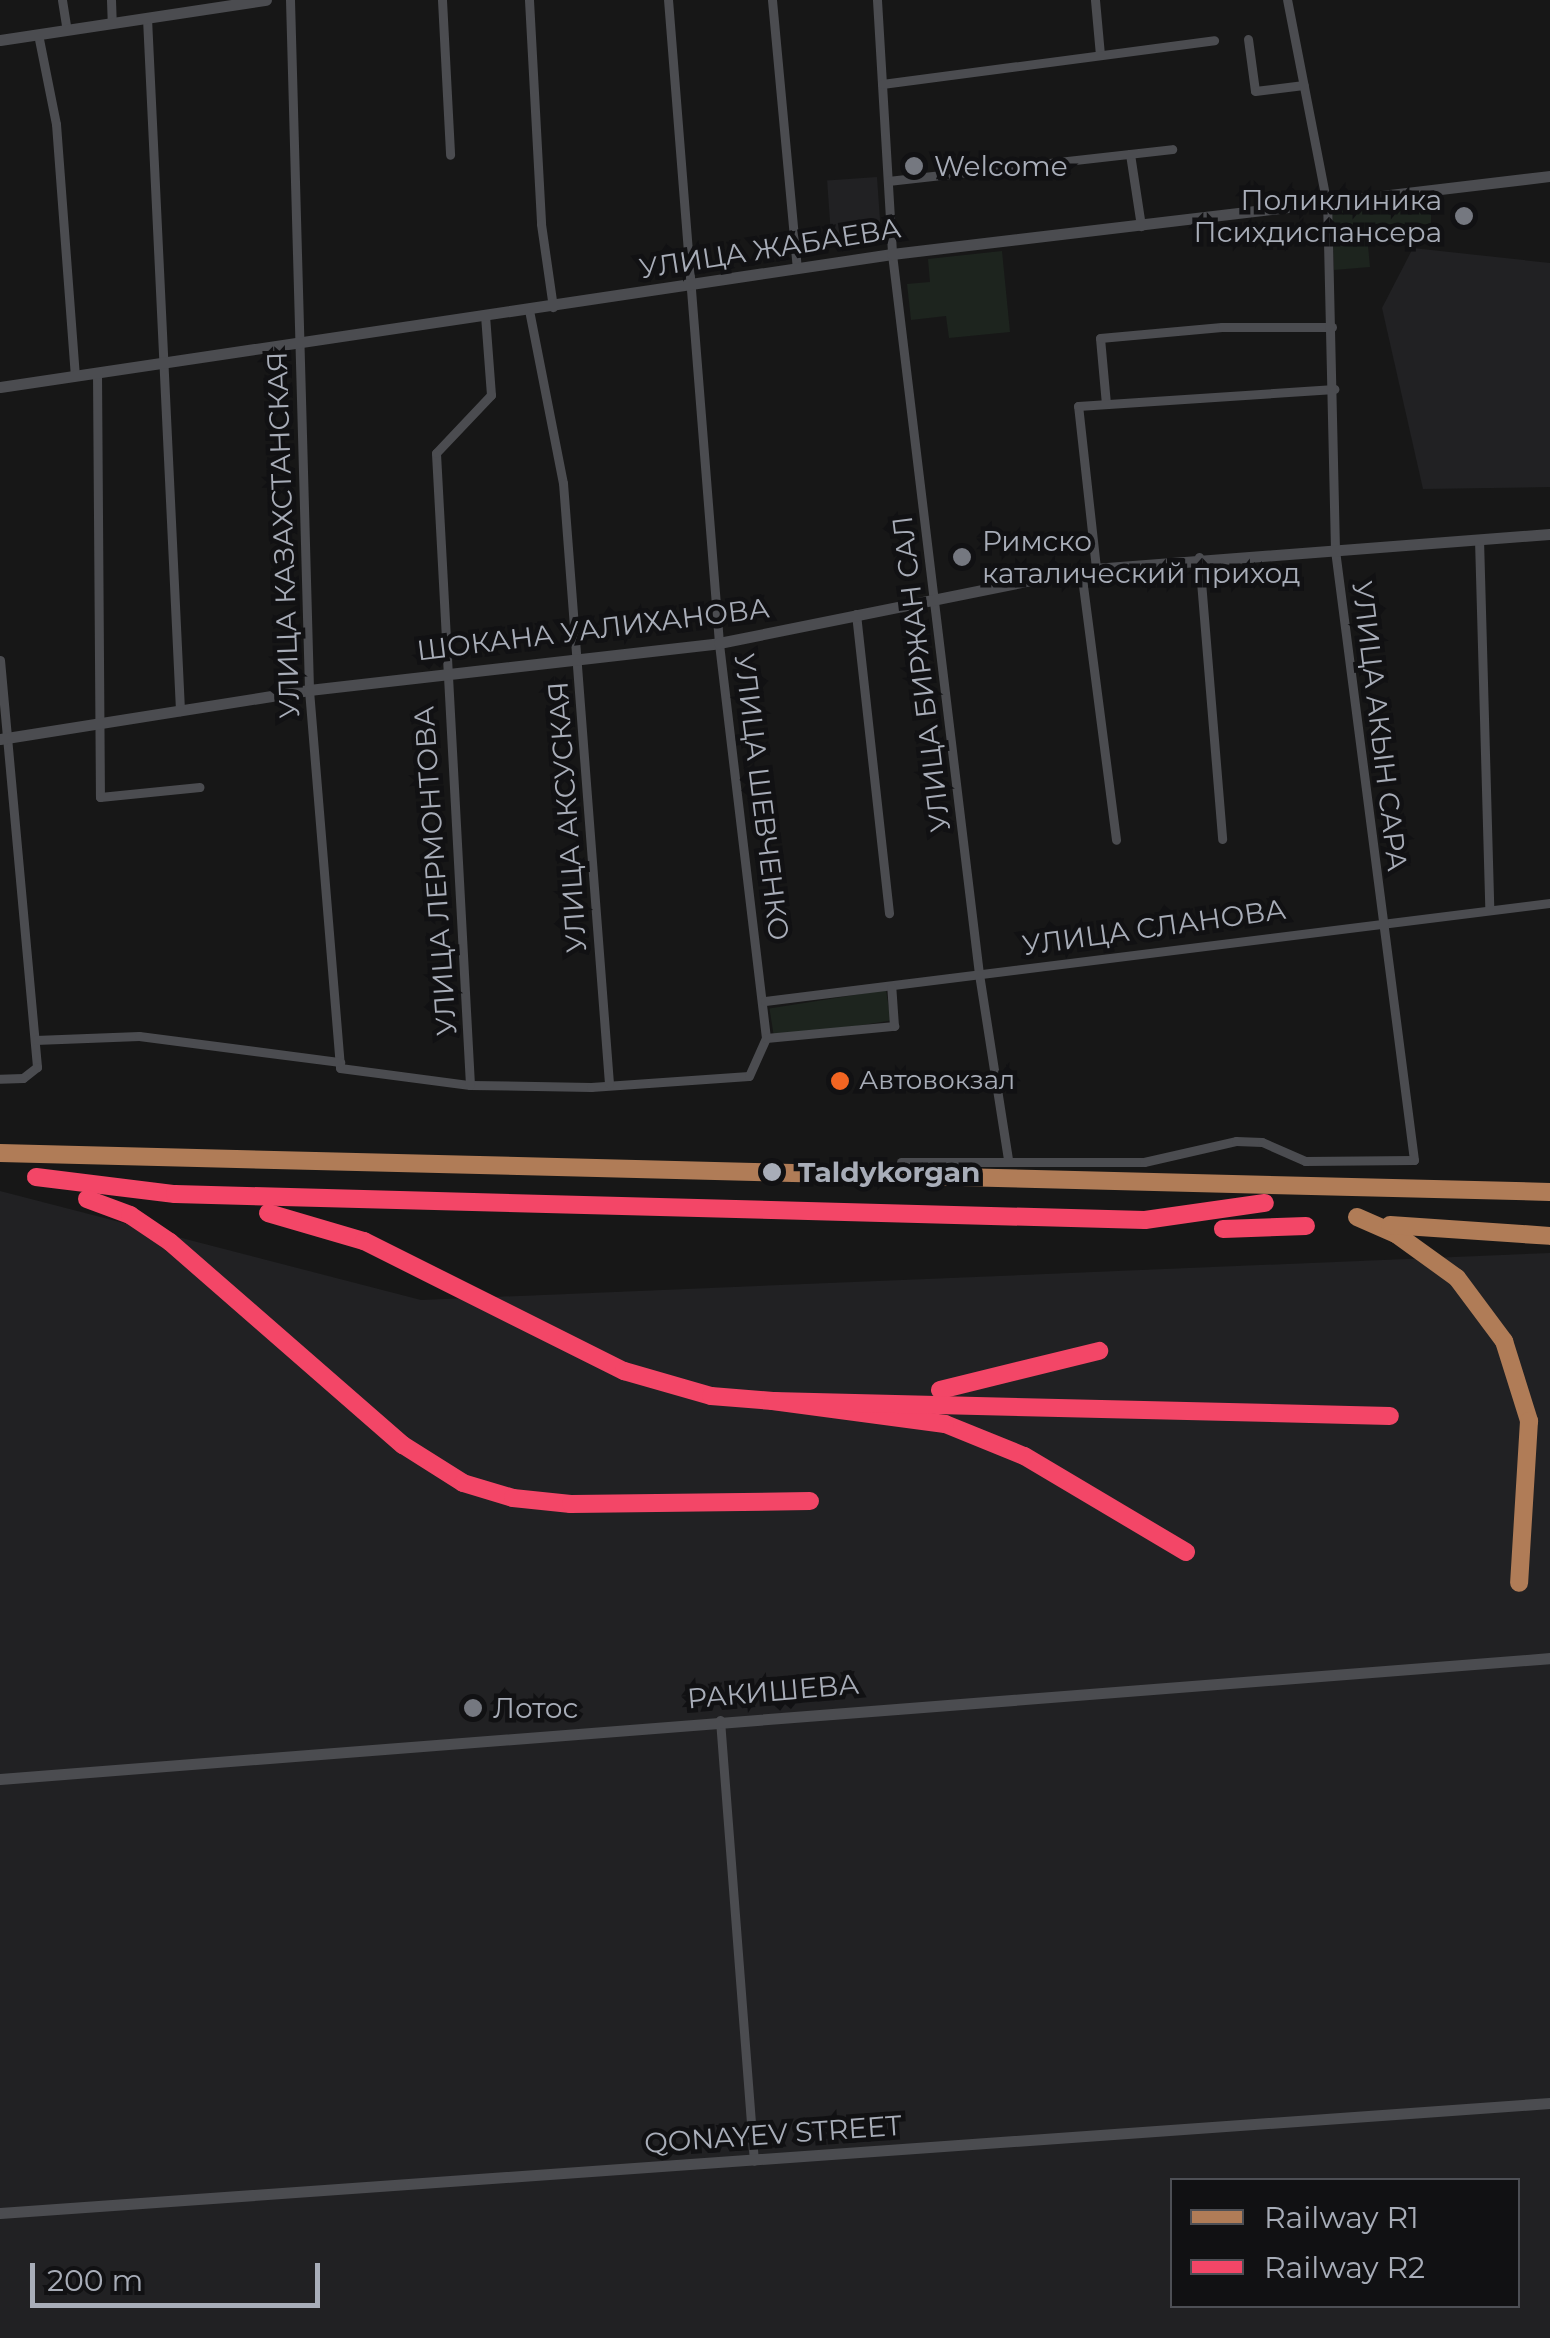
<!DOCTYPE html>
<meta charset="utf-8">
<style>
body{margin:0}
#map{position:relative;width:1550px;height:2338px;overflow:hidden;background:#171717;font-family:Montserrat,sans-serif}
div>[style]{position:absolute}
[style*='--x']{left:calc(var(--x)*1px);top:calc(var(--y)*1px);width:calc(var(--w)*1px);rotate:calc(var(--a)*1deg)}
.built>*{inset:0;background:#212123;transform-origin:0 0}
.green>*{inset:0;background:#1d241e;transform-origin:0 0}
.minor>*{height:9px;margin:-4.5px;padding:0 4.5px;transform-origin:4.5px;border-radius:4.5px;background:#4b4c50}
.tertiary>*{height:11px;margin:-5.5px;padding:0 5.5px;transform-origin:5.5px;border-radius:5.5px;background:#4b4c50}
.rail-1>*{height:18px;margin:-9px;padding:0 9px;transform-origin:9px;border-radius:9px;background:#b07c57}
.rail-2>*{height:18px;margin:-9px;padding:0 9px;transform-origin:9px;border-radius:9px;background:#f34667}
.dots>*{width:28px;height:28px;translate:-50% -50%;box-sizing:border-box;border:5px solid #111113;border-radius:50%}
span{translate:-50% -50%;white-space:nowrap;text-align:center;line-height:1.15;-webkit-text-stroke:9px #111113;paint-order:stroke}
.bus-label{font-size:26px;color:#a8adb8}
.left{translate:0 -50%;text-align:left}
.poi-label{font-size:28px;color:#a8adb8}
.right{translate:-100% -50%;text-align:right}
.street-label{font-size:28px;color:#a8adb8}
.stop-label{font-size:28px;color:#a8adb8;font-weight:700}
.legend{position:absolute;left:1170px;top:2178px;width:350px;height:130px;box-sizing:border-box;background:#111113;border:2px solid #4d4f55;margin:0;padding:12px 18px;list-style:none;font-size:30px;color:#a8adb8}
.legend li{display:flex;align-items:center;gap:20px;height:50px}
.legend b{width:50px;border:2px solid #4d4f55}
.scale{position:absolute;left:30px;top:2263px;width:290px;height:45px;box-sizing:border-box;border:5px solid #a8adb8;border-top:0;padding-left:12px;font-size:30px;line-height:35px;white-space:nowrap;color:#a8adb8;-webkit-text-stroke:8px #111113;paint-order:stroke}
</style>
<div id="map">
<div class="built">
<i style="left:877px;top:177px;width:67px;height:50px;rotate:86deg"></i>
<i style="clip-path:polygon(1413px 248px,1550px 263px,1550px 487px,1423px 489px,1382px 308px)"></i>
<i style="clip-path:polygon(evenodd,0 1191px,421px 1300px,1550px 1253px,1550px 2338px,0 2338px,0 1191px,1172px 2180px,1518px 2180px,1518px 2306px,1172px 2306px,1172px 2180px)"></i>
</div>
<div class="green">
<i style="clip-path:polygon(1431px 198px,1431px 224px,1366px 224px,1370px 267px,1334px 270px,1332px 209px)"></i>
<i style="clip-path:polygon(1002px 251px,1010px 332px,949px 338px,946px 316px,911px 320px,907px 284px,930px 282px,928px 259px)"></i>
<i style="left:886px;top:990px;width:31px;height:118px;rotate:81deg"></i>
</div>
<div class="minor">
<i style="--x:62;--y:0;--w:30;--a:81"></i>
<i style="--x:111;--y:0;--w:23;--a:88"></i>
<i style="--x:290;--y:0;--w:690;--a:88.42"></i>
<i style="--x:309;--y:690;--w:379;--a:85.3"></i>
<i style="--x:340;--y:1068;--w:131;--a:7.5"></i>
<i style="--x:470;--y:1085;--w:121;--a:0.9"></i>
<i style="--x:591;--y:1087;--w:158;--a:-4"></i>
<i style="--x:749;--y:1076;--w:42;--a:-65.9"></i>
<i style="--x:766;--y:1038;--w:398;--a:-96.8"></i>
<i style="--x:719;--y:643;--w:645;--a:-94.53"></i>
<i style="--x:442;--y:0;--w:155;--a:87"></i>
<i style="--x:529;--y:0;--w:224;--a:86.9"></i>
<i style="--x:541;--y:224;--w:84;--a:81.8"></i>
<i style="--x:772;--y:0;--w:268;--a:84.7"></i>
<i style="--x:877;--y:0;--w:254;--a:86.6"></i>
<i style="--x:892;--y:254;--w:725;--a:83.11"></i>
<i style="--x:979;--y:974;--w:188;--a:81.1"></i>
<i style="--x:1095;--y:0;--w:55;--a:84.8"></i>
<i style="--x:147;--y:18;--w:694;--a:87.27"></i>
<i style="--x:38;--y:34;--w:92;--a:78.7"></i>
<i style="--x:56;--y:124;--w:253;--a:85.7"></i>
<i style="--x:1248;--y:39;--w:52;--a:82.3"></i>
<i style="--x:1255;--y:91;--w:49;--a:-7"></i>
<i style="--x:882;--y:84;--w:335;--a:-7.5"></i>
<i style="--x:1130;--y:154;--w:73;--a:81.3"></i>
<i style="--x:888;--y:181;--w:286;--a:-6.4"></i>
<i style="--x:529;--y:310;--w:176;--a:78.9"></i>
<i style="--x:563;--y:483;--w:602;--a:85.62"></i>
<i style="--x:97;--y:373;--w:424;--a:89.6"></i>
<i style="--x:100;--y:797;--w:100;--a:-5.7"></i>
<i style="--x:1106;--y:404;--w:66;--a:-95.2"></i>
<i style="--x:1100;--y:338;--w:122;--a:-5.2"></i>
<i style="--x:1222;--y:327;--w:110;--a:0"></i>
<i style="--x:1479;--y:539;--w:369;--a:88.4"></i>
<i style="--x:1199;--y:557;--w:283;--a:85.3"></i>
<i style="--x:1096;--y:568;--w:163;--a:-96.3"></i>
<i style="--x:1078;--y:406;--w:257;--a:-3.8"></i>
<i style="--x:1081;--y:570;--w:272;--a:82.6"></i>
<i style="--x:856;--y:614;--w:301;--a:83.7"></i>
<i style="--x:0;--y:660;--w:409;--a:84.8"></i>
<i style="--x:37;--y:1067;--w:18;--a:142"></i>
<i style="--x:23;--y:1078;--w:23;--a:178"></i>
<i style="--x:765;--y:1001;--w:791;--a:-7.12"></i>
<i style="--x:766;--y:1038;--w:129;--a:-5.4"></i>
<i style="--x:894;--y:1026;--w:39;--a:-94"></i>
<i style="--x:35;--y:1040;--w:104;--a:-2.2"></i>
<i style="--x:139;--y:1036;--w:203;--a:7.4"></i>
<i style="--x:470;--y:1085;--w:633;--a:-93.08"></i>
<i style="--x:436;--y:453;--w:80;--a:-46.5"></i>
<i style="--x:491;--y:395;--w:79;--a:-94.3"></i>
<i style="--x:901;--y:1162;--w:243;--a:0"></i>
<i style="--x:1144;--y:1162;--w:94;--a:-12.9"></i>
<i style="--x:1236;--y:1141;--w:26;--a:2"></i>
<i style="--x:1262;--y:1142;--w:47;--a:23.8"></i>
<i style="--x:1305;--y:1161;--w:109;--a:-0.5"></i>
<i style="--x:1414;--y:1160;--w:615;--a:-97.38"></i>
<i style="--x:1335;--y:550;--w:345;--a:-91.3"></i>
<i style="--x:1327;--y:205;--w:209;--a:-101"></i>
<i style="--x:720;--y:1720;--w:442;--a:85.6"></i>
</div>
<div class="tertiary">
<i style="--x:0;--y:40;--w:269;--a:-8.6"></i>
<i style="--x:0;--y:387;--w:902;--a:-8.48"></i>
<i style="--x:892;--y:254;--w:663;--a:-6.76"></i>
<i style="--x:0;--y:739;--w:313;--a:-9"></i>
<i style="--x:309;--y:690;--w:413;--a:-6.5"></i>
<i style="--x:719;--y:643;--w:369;--a:-11.4"></i>
<i style="--x:1081;--y:570;--w:470;--a:-4.4"></i>
<i style="--x:0;--y:1779;--w:1555;--a:-4.46"></i>
<i style="--x:0;--y:2213;--w:1554;--a:-4.06"></i>
</div>
<div class="rail-1">
<i style="--x:0;--y:1153;--w:1550;--a:1.44"></i>
<i style="--x:1357;--y:1217;--w:43;--a:23.6"></i>
<i style="--x:1396;--y:1234;--w:75;--a:35.8"></i>
<i style="--x:1457;--y:1278;--w:79;--a:53.3"></i>
<i style="--x:1504;--y:1341;--w:84;--a:72.6"></i>
<i style="--x:1529;--y:1421;--w:162;--a:93.5"></i>
<i style="--x:1390;--y:1225;--w:160;--a:3.9"></i>
</div>
<div class="rail-2">
<i style="--x:36;--y:1177;--w:140;--a:7"></i>
<i style="--x:175;--y:1194;--w:970;--a:1.54"></i>
<i style="--x:1145;--y:1220;--w:121;--a:-8.1"></i>
<i style="--x:87;--y:1199;--w:46;--a:20.4"></i>
<i style="--x:130;--y:1215;--w:48;--a:34"></i>
<i style="--x:170;--y:1242;--w:309;--a:41.1"></i>
<i style="--x:403;--y:1445;--w:71;--a:32.3"></i>
<i style="--x:463;--y:1483;--w:52;--a:16.7"></i>
<i style="--x:513;--y:1498;--w:58;--a:5.9"></i>
<i style="--x:571;--y:1504;--w:239;--a:-0.7"></i>
<i style="--x:268;--y:1213;--w:100;--a:16.3"></i>
<i style="--x:364;--y:1241;--w:291;--a:26.6"></i>
<i style="--x:624;--y:1371;--w:91;--a:16"></i>
<i style="--x:711;--y:1396;--w:62;--a:4.6"></i>
<i style="--x:1223;--y:1229;--w:83;--a:-2.1"></i>
<i style="--x:940;--y:1390;--w:164;--a:-13.8"></i>
<i style="--x:1186;--y:1552;--w:188;--a:-149.3"></i>
<i style="--x:1024;--y:1456;--w:85;--a:-157.9"></i>
<i style="--x:945;--y:1424;--w:174;--a:-172.4"></i>
<i style="--x:773;--y:1401;--w:617;--a:1.39"></i>
</div>
<div class="dots">
<i style="left:914px;top:166px;background:#757880"></i>
<i style="left:1464px;top:216px;background:#757880"></i>
<i style="left:962px;top:557px;background:#757880"></i>
<i style="left:840px;top:1081px;background:#f26522"></i>
<i style="left:772px;top:1172px;background:#a8adb8"></i>
<i style="left:473px;top:1708px;background:#757880"></i>
</div>
<div class="bus-label">
<span class="left" style="left:859px;top:1081px">Автовокзал</span>
</div>
<div class="poi-label">
<span class="left" style="left:934px;top:166px">Welcome</span>
<span class="right" style="left:1442px;top:216px">Поликлиника<br>Психдиспансера</span>
<span class="left" style="left:982px;top:557px">Римско<br>каталический приход</span>
<span class="left" style="left:493px;top:1708px">Лотос</span>
</div>
<div class="street-label">
<span style="left:770px;top:248px;rotate:-9deg">УЛИЦА ЖАБАЕВА</span>
<span style="left:283px;top:535px;rotate:-92deg">УЛИЦА КАЗАХСТАНСКАЯ</span>
<span style="left:593px;top:629px;rotate:-7deg">ШОКАНА УАЛИХАНОВА</span>
<span style="left:921px;top:674px;rotate:-97deg">УЛИЦА БИРЖАН САЛ</span>
<span style="left:1380px;top:726px;rotate:83deg">УЛИЦА АКЫН САРА</span>
<span style="left:762px;top:797px;rotate:83deg">УЛИЦА ШЕВЧЕНКО</span>
<span style="left:567px;top:817px;rotate:-94deg">УЛИЦА АКСУСКАЯ</span>
<span style="left:435px;top:871px;rotate:-94deg">УЛИЦА ЛЕРМОНТОВА</span>
<span style="left:1154px;top:927px;rotate:-8deg">УЛИЦА СЛАНОВА</span>
<span style="left:773px;top:1691px;rotate:-5deg">РАКИШЕВА</span>
<span style="left:773px;top:2134px;rotate:-4deg">QONAYEV STREET</span>
</div>
<div class="stop-label">
<span class="left" style="left:798px;top:1172px">Taldykorgan</span>
</div>
<ul class="legend">
<li><b style="height:12px;background:#b07c57"></b>Railway R1</li>
<li><b style="height:12px;background:#f34667"></b>Railway R2</li>
</ul>
<div class="scale">200 m</div>
</div>
